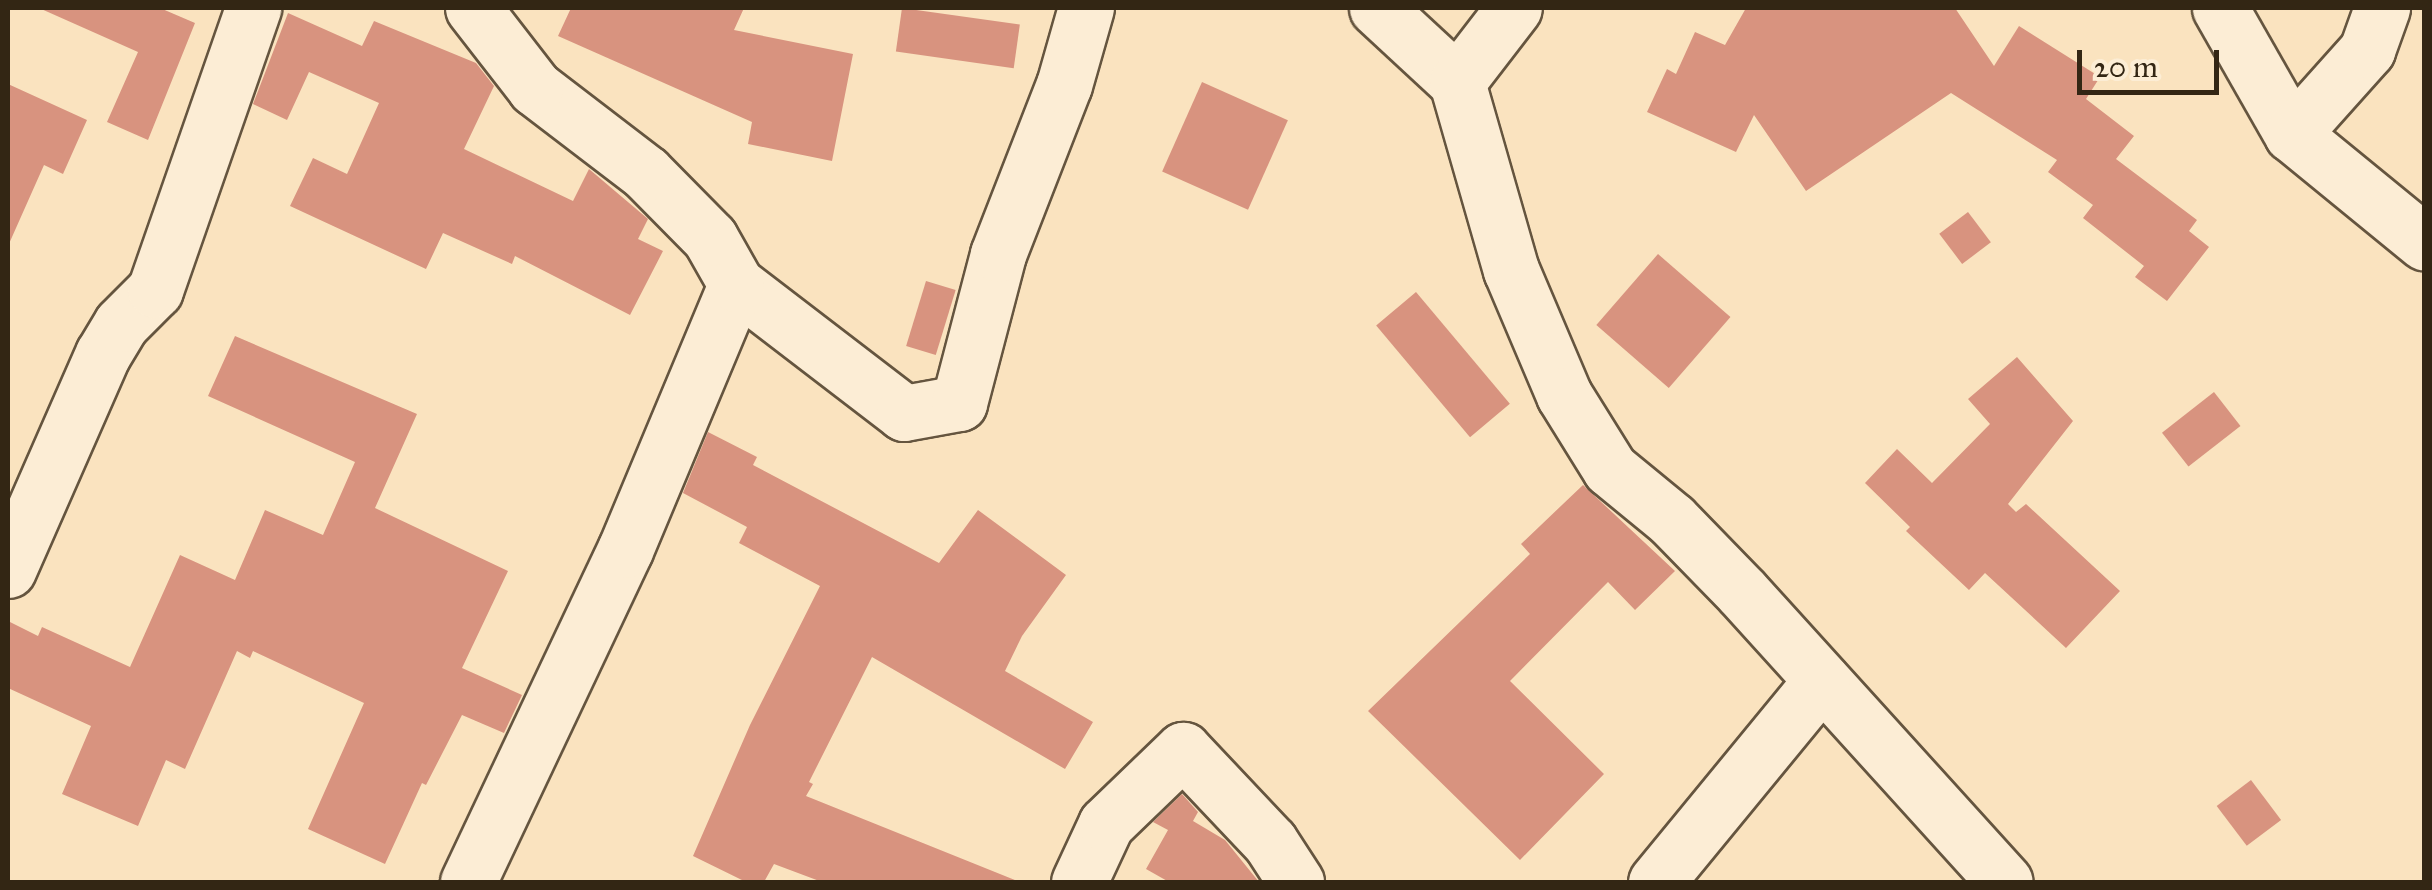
<!DOCTYPE html>
<style>
body{margin:0}
#map{position:relative;width:2432px;height:890px;overflow:hidden;background:#fae3bf;font-family:"IM FELL Great Primer",serif}
div>[style]{position:absolute}
[style*='--x']{left:calc(var(--x)*1px);top:calc(var(--y)*1px);width:calc(var(--w)*1px);rotate:calc(var(--a)*1deg)}
.building>*{inset:0;background:#d8937f;transform-origin:0 0}
.roads{filter:drop-shadow(2px 0 #65553f) drop-shadow(-2px 0 #65553f) drop-shadow(0 2px #65553f) drop-shadow(0 -2px #65553f)}
.minor>*{height:55px;margin:-27.5px;padding:0 27.5px;transform-origin:27.5px;border-radius:27.5px;background:#fcedd5}
span{translate:-50% -50%;white-space:nowrap;text-align:center;line-height:1.15;-webkit-text-stroke:10px #fcedd5;paint-order:stroke}
.frame{position:absolute;inset:0;border:10px solid #332614;pointer-events:none}
.scale{position:absolute;left:2077px;top:50px;width:142px;height:45px;box-sizing:border-box;border:5px solid #332614;border-top:0;padding-left:12px;font-size:30px;line-height:35px;white-space:nowrap;color:#332614;-webkit-text-stroke:8px #fcedd5;paint-order:stroke}
</style>
<div id="map">
<div class="building">
<i style="clip-path:polygon(39px 8px,160px 8px,195px 23px,148px 140px,107px 122px,138px 52px)"></i>
<i style="clip-path:polygon(571px 8px,744px 8px,734px 30px,853px 54px,832px 161px,748px 144px,752px 122px,558px 36px)"></i>
<i style="left:902px;top:8px;width:119px;height:44px;rotate:8deg"></i>
<i style="clip-path:polygon(1746px 8px,1955px 8px,1994px 66px,2019px 26px,2100px 77px,2086px 99px,2134px 136px,2116px 159px,2197px 220px,2189px 231px,2209px 247px,2167px 301px,2135px 277px,2144px 266px,2083px 218px,2093px 205px,2048px 172px,2057px 160px,1951px 93px,1806px 191px,1754px 115px,1736px 152px,1647px 112px,1667px 69px,1676px 74px,1695px 32px,1725px 45px)"></i>
<i style="clip-path:polygon(288px 13px,362px 46px,374px 21px,476px 63px,494px 86px,464px 149px,573px 201px,589px 169px,648px 219px,638px 239px,663px 251px,630px 315px,515px 256px,512px 264px,443px 233px,426px 269px,290px 206px,313px 158px,347px 174px,379px 103px,309px 72px,287px 120px,253px 104px)"></i>
<i style="left:1202px;top:82px;width:94px;height:98px;rotate:24deg"></i>
<i style="clip-path:polygon(8px 84px,87px 120px,63px 174px,44px 165px,8px 246px)"></i>
<i style="left:1968px;top:212px;width:38px;height:36px;rotate:53deg"></i>
<i style="left:1658px;top:254px;width:96px;height:94px;rotate:41deg"></i>
<i style="left:926px;top:281px;width:31px;height:68px;rotate:17deg"></i>
<i style="left:1416px;top:292px;width:146px;height:52px;rotate:50deg"></i>
<i style="clip-path:polygon(235px 336px,417px 414px,375px 508px,508px 571px,462px 668px,522px 695px,504px 733px,462px 715px,426px 785px,422px 783px,385px 864px,308px 829px,364px 703px,253px 651px,250px 658px,237px 651px,185px 769px,166px 760px,138px 826px,62px 794px,91px 726px,8px 688px,8px 621px,38px 636px,42px 627px,130px 667px,180px 555px,235px 580px,265px 510px,323px 535px,355px 462px,208px 396px)"></i>
<i style="clip-path:polygon(2017px 357px,2073px 421px,2008px 504px,2016px 512px,2026px 504px,2120px 591px,2066px 648px,1985px 573px,1969px 590px,1906px 531px,1910px 527px,1865px 483px,1897px 449px,1932px 483px,1990px 424px,1968px 399px)"></i>
<i style="left:2214px;top:392px;width:43px;height:66px;rotate:52deg"></i>
<i style="clip-path:polygon(708px 432px,757px 457px,753px 465px,939px 563px,978px 510px,1066px 575px,1022px 636px,1005px 671px,1093px 722px,1065px 769px,872px 657px,809px 782px,813px 784px,806px 796px,1020px 882px,822px 882px,774px 864px,764px 882px,746px 882px,693px 856px,750px 725px,820px 586px,739px 543px,747px 527px,683px 493px)"></i>
<i style="clip-path:polygon(1583px 485px,1675px 571px,1635px 610px,1608px 582px,1510px 681px,1604px 774px,1520px 860px,1368px 711px,1530px 554px,1521px 544px)"></i>
<i style="left:2251px;top:780px;width:50px;height:43px;rotate:53deg"></i>
<i style="clip-path:polygon(1182px 794px,1198px 812px,1193px 821px,1225px 840px,1259px 882px,1169px 882px,1146px 869px,1168px 830px,1153px 822px)"></i>
</div>
<div class="roads">
<div class="minor">
<i style="--x:1377;--y:8;--w:109;--a:42.8"></i>
<i style="--x:1457;--y:82;--w:196;--a:74"></i>
<i style="--x:1511;--y:270;--w:136;--a:67"></i>
<i style="--x:1564;--y:395;--w:87;--a:58.1"></i>
<i style="--x:1610;--y:469;--w:80;--a:39.4"></i>
<i style="--x:1672;--y:520;--w:100;--a:45.8"></i>
<i style="--x:1742;--y:592;--w:391;--a:47.8"></i>
<i style="--x:2220;--y:8;--w:145;--a:60.3"></i>
<i style="--x:2292;--y:134;--w:171;--a:39.3"></i>
<i style="--x:1457;--y:82;--w:93;--a:-52.4"></i>
<i style="--x:2292;--y:134;--w:113;--a:-48.2"></i>
<i style="--x:2367;--y:50;--w:45;--a:-70.3"></i>
<i style="--x:736;--y:284;--w:212;--a:37.5"></i>
<i style="--x:904;--y:413;--w:56;--a:-10.3"></i>
<i style="--x:959;--y:403;--w:154;--a:-75.3"></i>
<i style="--x:998;--y:254;--w:181;--a:-68.7"></i>
<i style="--x:1064;--y:85;--w:80;--a:-74.1"></i>
<i style="--x:8;--y:570;--w:236;--a:-66.3"></i>
<i style="--x:103;--y:354;--w:35;--a:-59"></i>
<i style="--x:121;--y:324;--w:48;--a:-45"></i>
<i style="--x:155;--y:290;--w:299;--a:-70.8"></i>
<i style="--x:468;--y:882;--w:367;--a:-64.7"></i>
<i style="--x:625;--y:550;--w:288;--a:-67.3"></i>
<i style="--x:736;--y:284;--w:53;--a:-119.5"></i>
<i style="--x:710;--y:238;--w:91;--a:-134.6"></i>
<i style="--x:646;--y:173;--w:140;--a:-142.6"></i>
<i style="--x:535;--y:88;--w:101;--a:-127.8"></i>
<i style="--x:1079;--y:882;--w:64;--a:-65"></i>
<i style="--x:1106;--y:824;--w:107;--a:-43.9"></i>
<i style="--x:1183;--y:750;--w:127;--a:46.6"></i>
<i style="--x:1270;--y:842;--w:48;--a:57"></i>
<i style="--x:1656;--y:882;--w:261;--a:-50.6"></i>
</div>
</div>
<div class="frame"></div>
<div class="scale">20 m</div>
</div>
